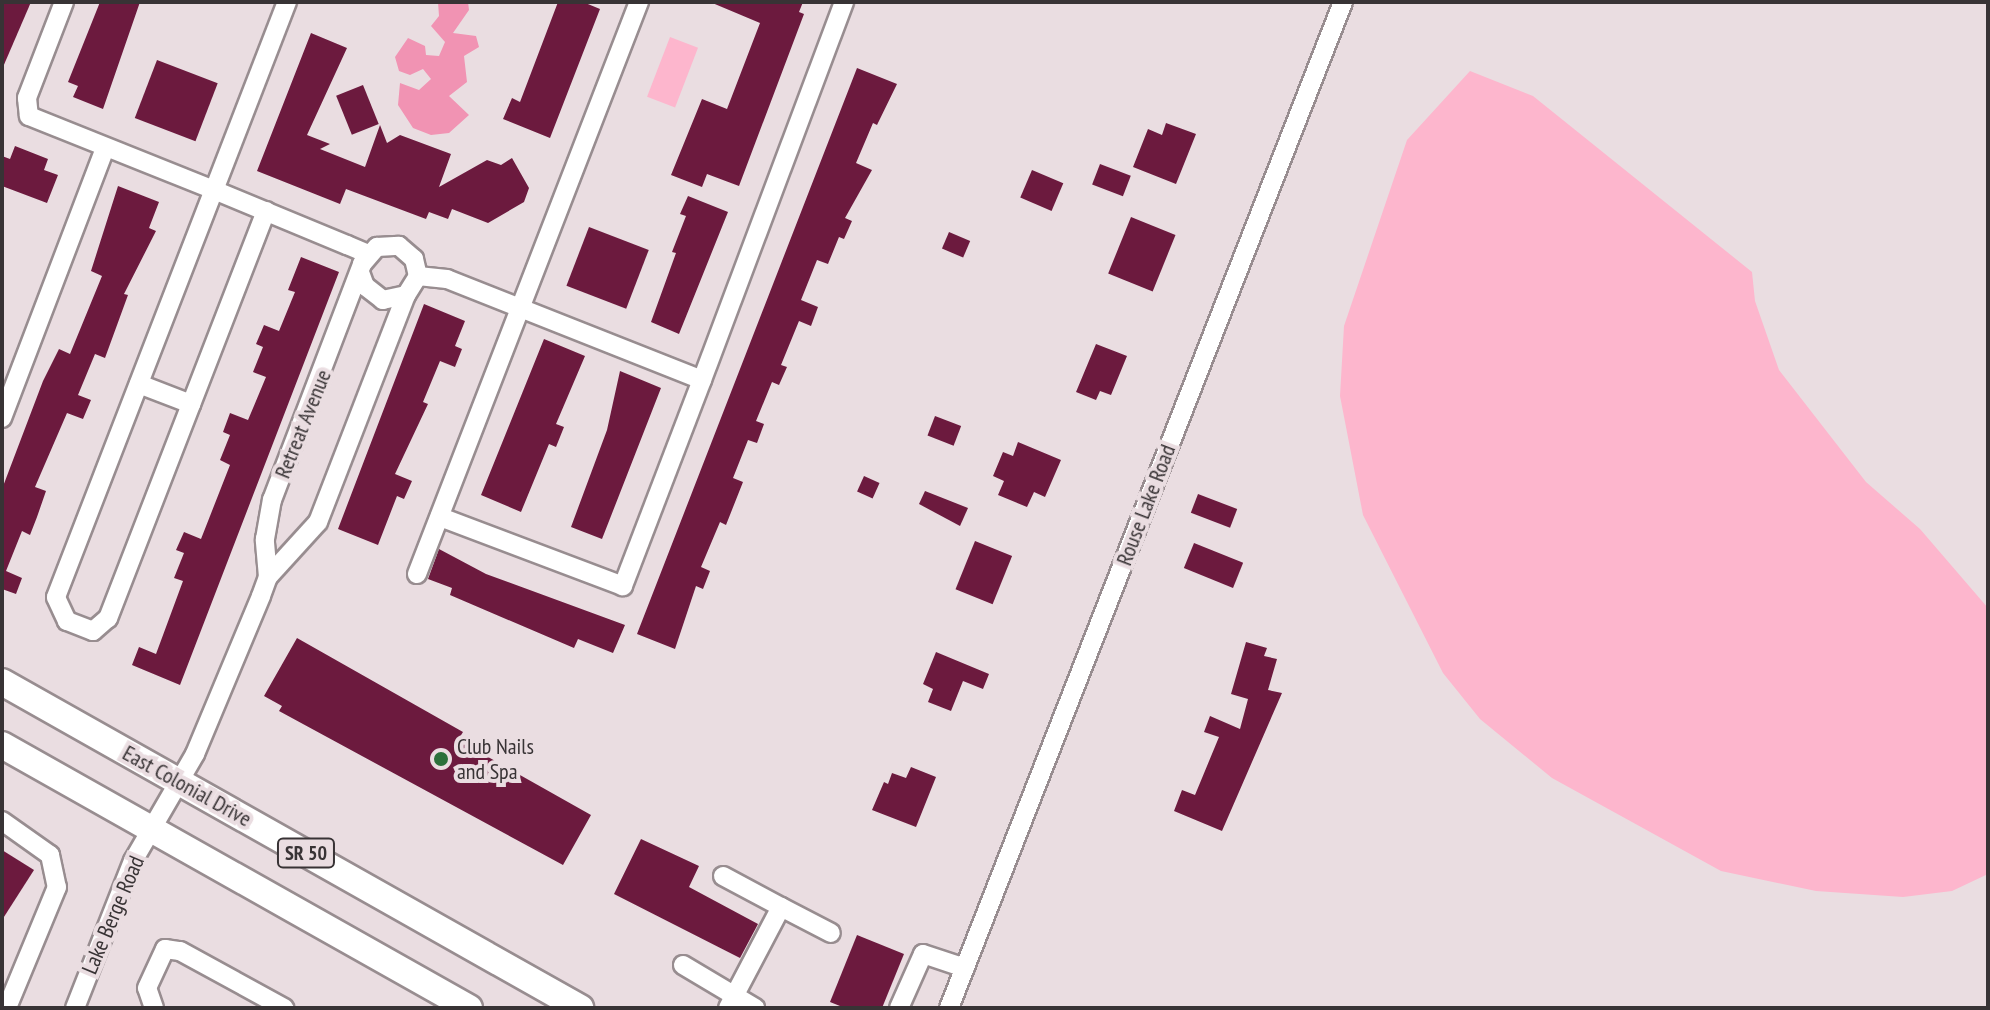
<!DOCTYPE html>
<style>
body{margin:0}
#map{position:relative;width:1990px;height:1010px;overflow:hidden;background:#eadde1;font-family:"PT Sans Narrow",sans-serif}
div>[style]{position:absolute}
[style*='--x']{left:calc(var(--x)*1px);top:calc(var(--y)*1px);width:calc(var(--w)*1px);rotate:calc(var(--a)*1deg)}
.green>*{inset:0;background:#fdb6cd;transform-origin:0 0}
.water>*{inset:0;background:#f193b3}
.building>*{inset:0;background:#6c1a3e;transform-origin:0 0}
.roads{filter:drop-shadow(2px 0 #988d90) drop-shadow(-2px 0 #988d90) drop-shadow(0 2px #988d90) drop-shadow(0 -2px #988d90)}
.minor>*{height:18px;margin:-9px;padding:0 9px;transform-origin:9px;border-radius:9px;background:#fff}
.highway>*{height:26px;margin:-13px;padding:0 13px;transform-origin:13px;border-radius:13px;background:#fff}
.dots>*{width:22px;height:22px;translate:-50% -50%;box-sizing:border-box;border:4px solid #eadde1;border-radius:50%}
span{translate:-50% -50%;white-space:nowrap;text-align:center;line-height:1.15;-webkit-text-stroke:8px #eadde1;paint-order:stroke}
.shield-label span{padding:2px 6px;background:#eadde1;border:2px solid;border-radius:6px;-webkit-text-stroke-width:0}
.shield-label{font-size:20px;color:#383335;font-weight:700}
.street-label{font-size:22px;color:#383335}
.poi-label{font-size:22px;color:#383335}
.left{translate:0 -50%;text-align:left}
.frame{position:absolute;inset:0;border:4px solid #383335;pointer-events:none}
</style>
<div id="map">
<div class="green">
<i style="left:670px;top:37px;width:30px;height:64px;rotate:21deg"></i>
<i style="clip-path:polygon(1470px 71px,1533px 96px,1752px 272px,1755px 301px,1779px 370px,1866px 482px,1920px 529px,1988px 608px,1988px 874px,1952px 891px,1903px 897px,1816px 891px,1721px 871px,1552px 778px,1480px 719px,1443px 673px,1363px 515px,1340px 396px,1344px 326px,1407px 140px)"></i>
</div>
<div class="water">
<i style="clip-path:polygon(438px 2px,468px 2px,469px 10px,453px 33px,476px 36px,479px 47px,464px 56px,467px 82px,449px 96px,469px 115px,449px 133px,431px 135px,413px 128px,398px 105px,400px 83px,419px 90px,431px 79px,423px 69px,410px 75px,399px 71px,395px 57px,408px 38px,425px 46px,426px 55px,439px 56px,445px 42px,431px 26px,439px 16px)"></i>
</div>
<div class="building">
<i style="clip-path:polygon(2px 2px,31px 2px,3px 67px,2px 67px)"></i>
<i style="clip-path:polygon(100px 2px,140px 2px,103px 109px,73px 97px,78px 86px,68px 82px)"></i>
<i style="clip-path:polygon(558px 2px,583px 2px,600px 9px,550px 138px,503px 119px,512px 98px,520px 102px)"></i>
<i style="clip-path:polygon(710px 2px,803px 2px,799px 12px,804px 14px,739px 186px,707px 174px,702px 187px,671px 175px,702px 99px,727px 109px,760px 23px)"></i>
<i style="clip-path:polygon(311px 33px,347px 48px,307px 135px,330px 144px,320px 149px,365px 167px,380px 125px,387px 143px,400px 135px,451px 154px,439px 187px,487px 160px,501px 165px,512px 158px,529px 188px,524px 202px,488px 223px,452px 209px,448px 219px,429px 212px,426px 219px,346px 189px,340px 204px,257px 171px)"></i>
<i style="left:157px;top:60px;width:65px;height:62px;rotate:21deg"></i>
<i style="clip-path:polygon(857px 68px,897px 84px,877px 125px,873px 123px,856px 163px,872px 170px,845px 218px,852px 221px,844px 239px,839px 237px,828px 264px,817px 260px,801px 300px,818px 307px,811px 326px,799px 321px,781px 365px,787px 367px,779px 385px,772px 382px,756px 421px,764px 424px,757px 443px,748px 440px,733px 478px,743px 482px,726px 525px,720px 522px,701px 567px,710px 571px,703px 589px,696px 586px,675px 649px,637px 634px)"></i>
<i style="left:363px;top:85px;width:42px;height:29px;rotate:68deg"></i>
<i style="clip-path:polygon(1166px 123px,1196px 134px,1176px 184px,1133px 167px,1148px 129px,1162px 135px)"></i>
<i style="clip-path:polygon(15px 146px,48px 159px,44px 170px,58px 175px,47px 203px,2px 186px,2px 156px,10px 159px)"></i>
<i style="left:1100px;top:164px;width:33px;height:22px;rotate:21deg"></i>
<i style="left:1032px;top:170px;width:34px;height:30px;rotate:23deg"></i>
<i style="clip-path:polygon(118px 186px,159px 202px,149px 228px,156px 231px,124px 294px,128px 295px,105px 358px,95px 354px,78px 395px,91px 400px,83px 419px,67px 413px,35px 487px,46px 491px,37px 517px,30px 535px,22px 531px,6px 571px,22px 578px,16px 594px,2px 589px,2px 489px,43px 381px,59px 349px,70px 354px,102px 276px,91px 271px)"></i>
<i style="clip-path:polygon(688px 196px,728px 212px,679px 334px,651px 322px,676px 253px,672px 252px,686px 216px,680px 214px)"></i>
<i style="left:1131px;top:217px;width:48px;height:61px;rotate:22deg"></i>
<i style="left:589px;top:227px;width:64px;height:63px;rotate:21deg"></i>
<i style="left:949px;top:232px;width:23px;height:18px;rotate:23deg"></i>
<i style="clip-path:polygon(301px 257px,339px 272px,180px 685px,132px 665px,139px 647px,156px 654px,183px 581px,174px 578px,184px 553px,176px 550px,184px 532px,201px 539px,230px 465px,220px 460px,230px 435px,223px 432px,230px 413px,248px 420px,266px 377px,253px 372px,263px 347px,256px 344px,264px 325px,279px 331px,295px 292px,288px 290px)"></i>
<i style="clip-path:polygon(424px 304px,465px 321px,455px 346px,462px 349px,455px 367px,440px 361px,423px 402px,428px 404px,395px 474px,412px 481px,404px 499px,397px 496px,378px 545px,338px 529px)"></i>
<i style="clip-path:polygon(544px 339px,585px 356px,556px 424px,564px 427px,556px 447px,549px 444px,521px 512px,481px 495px)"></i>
<i style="clip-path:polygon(1096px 344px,1127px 356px,1111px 395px,1100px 391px,1096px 400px,1076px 392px)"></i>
<i style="clip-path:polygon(620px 371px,661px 388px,602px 539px,571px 527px,607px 430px)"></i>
<i style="left:935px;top:416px;width:28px;height:21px;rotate:21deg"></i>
<i style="clip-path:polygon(1018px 442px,1061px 460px,1045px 497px,1034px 492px,1027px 507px,998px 495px,1004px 481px,993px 476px,1003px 452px,1013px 456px)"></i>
<i style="left:864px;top:476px;width:17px;height:17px;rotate:24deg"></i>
<i style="clip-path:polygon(925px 491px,968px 508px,960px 526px,919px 504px)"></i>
<i style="left:1198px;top:494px;width:42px;height:20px;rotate:21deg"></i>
<i style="left:975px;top:541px;width:40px;height:52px;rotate:22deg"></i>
<i style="left:1194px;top:543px;width:53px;height:27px;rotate:22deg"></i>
<i style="clip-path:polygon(439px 549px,486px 574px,625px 625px,613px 653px,578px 639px,574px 648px,450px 595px,452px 588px,428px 579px)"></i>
<i style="clip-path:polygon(297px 638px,463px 732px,458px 740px,591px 815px,563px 865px,279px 711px,282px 706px,264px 696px)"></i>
<i style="clip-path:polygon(1246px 642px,1267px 648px,1264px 656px,1277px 659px,1268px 690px,1282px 693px,1222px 831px,1174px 811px,1182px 790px,1195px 795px,1219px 737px,1204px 732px,1210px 716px,1240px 729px,1248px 699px,1231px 694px)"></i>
<i style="clip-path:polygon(936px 652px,989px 674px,983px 689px,963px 681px,951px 711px,928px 702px,933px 689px,923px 684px)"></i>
<i style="clip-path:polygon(911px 767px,936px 777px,916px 827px,872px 810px,884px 782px,888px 784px,892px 773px,906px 778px)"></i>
<i style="clip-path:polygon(641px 839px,699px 866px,689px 887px,758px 924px,740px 958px,614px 894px)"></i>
<i style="clip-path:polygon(2px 850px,34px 870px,2px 920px)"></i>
<i style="clip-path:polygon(857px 935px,904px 954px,882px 1008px,845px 1008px,830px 1002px)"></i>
</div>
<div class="roads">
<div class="minor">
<i style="--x:64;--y:2;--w:103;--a:111.1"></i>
<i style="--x:27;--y:98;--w:18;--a:84"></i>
<i style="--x:29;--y:116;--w:199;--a:21.8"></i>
<i style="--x:214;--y:190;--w:202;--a:-68.8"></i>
<i style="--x:266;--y:211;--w:437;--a:111.2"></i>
<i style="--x:108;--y:618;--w:20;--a:139"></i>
<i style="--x:93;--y:631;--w:28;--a:-159"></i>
<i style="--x:67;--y:621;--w:26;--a:-115"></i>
<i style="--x:56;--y:597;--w:437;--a:-68.8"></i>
<i style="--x:214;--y:190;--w:144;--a:22.5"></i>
<i style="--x:347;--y:245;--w:23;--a:23"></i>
<i style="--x:418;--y:276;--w:29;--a:6"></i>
<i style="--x:447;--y:279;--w:274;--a:21.6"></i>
<i style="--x:702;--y:380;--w:221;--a:111"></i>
<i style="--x:623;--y:586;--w:196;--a:-159.3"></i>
<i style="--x:702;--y:380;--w:404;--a:-69.4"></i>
<i style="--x:139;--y:384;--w:56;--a:21"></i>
<i style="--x:2;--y:418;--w:289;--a:-69.1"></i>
<i style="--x:417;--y:574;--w:614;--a:-68.79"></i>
<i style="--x:268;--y:577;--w:74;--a:-47.7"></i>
<i style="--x:318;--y:522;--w:243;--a:-68.8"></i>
<i style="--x:2;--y:821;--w:59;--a:35.3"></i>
<i style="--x:50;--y:855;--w:33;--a:78"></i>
<i style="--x:57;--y:887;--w:131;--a:112.5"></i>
<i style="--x:723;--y:876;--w:66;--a:28.1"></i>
<i style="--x:781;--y:907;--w:114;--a:117.7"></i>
<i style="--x:781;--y:907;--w:56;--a:27.5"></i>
<i style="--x:683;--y:965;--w:84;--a:30.8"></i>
<i style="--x:75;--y:1008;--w:158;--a:-68.5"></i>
<i style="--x:133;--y:861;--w:124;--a:-59.9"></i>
<i style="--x:195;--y:754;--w:171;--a:-67.3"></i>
<i style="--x:261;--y:596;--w:20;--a:-70"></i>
<i style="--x:268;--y:577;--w:38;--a:-95"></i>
<i style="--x:265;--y:539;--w:40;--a:-80"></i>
<i style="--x:272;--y:500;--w:253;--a:-69.1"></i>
<i style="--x:362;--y:264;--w:23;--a:-49"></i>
<i style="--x:377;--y:247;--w:22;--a:-3"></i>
<i style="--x:399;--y:246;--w:20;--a:41"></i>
<i style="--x:414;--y:259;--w:17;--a:77"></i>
<i style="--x:418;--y:276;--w:22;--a:122"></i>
<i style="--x:406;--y:295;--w:24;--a:168"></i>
<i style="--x:383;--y:300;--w:23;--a:-142"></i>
<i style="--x:365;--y:286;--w:12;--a:-110"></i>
<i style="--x:154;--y:1008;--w:21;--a:-109"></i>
<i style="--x:147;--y:988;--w:43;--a:-65.2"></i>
<i style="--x:165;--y:949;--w:15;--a:8"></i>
<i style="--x:180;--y:951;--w:119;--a:28.7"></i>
<i style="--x:899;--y:1008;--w:59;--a:-66"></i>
<i style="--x:923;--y:954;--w:44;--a:18.4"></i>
<i style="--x:949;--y:1008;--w:1080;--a:-68.61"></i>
</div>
<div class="highway">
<i style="--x:2;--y:682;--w:664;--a:29.42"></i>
<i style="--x:2;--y:745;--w:536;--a:29.39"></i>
</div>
</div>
<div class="dots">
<i style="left:441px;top:759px;background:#2c703b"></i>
</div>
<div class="shield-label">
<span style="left:306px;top:853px">SR 50</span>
</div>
<div class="street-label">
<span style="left:303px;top:424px;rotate:-68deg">Retreat Avenue</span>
<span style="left:1146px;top:505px;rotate:-69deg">Rouse Lake Road</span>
<span style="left:187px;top:786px;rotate:29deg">East Colonial Drive</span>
<span style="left:113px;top:915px;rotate:-67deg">Lake Berge Road</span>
</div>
<div class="poi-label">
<span class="left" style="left:457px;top:759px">Club Nails<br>and Spa</span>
</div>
<div class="frame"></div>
</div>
